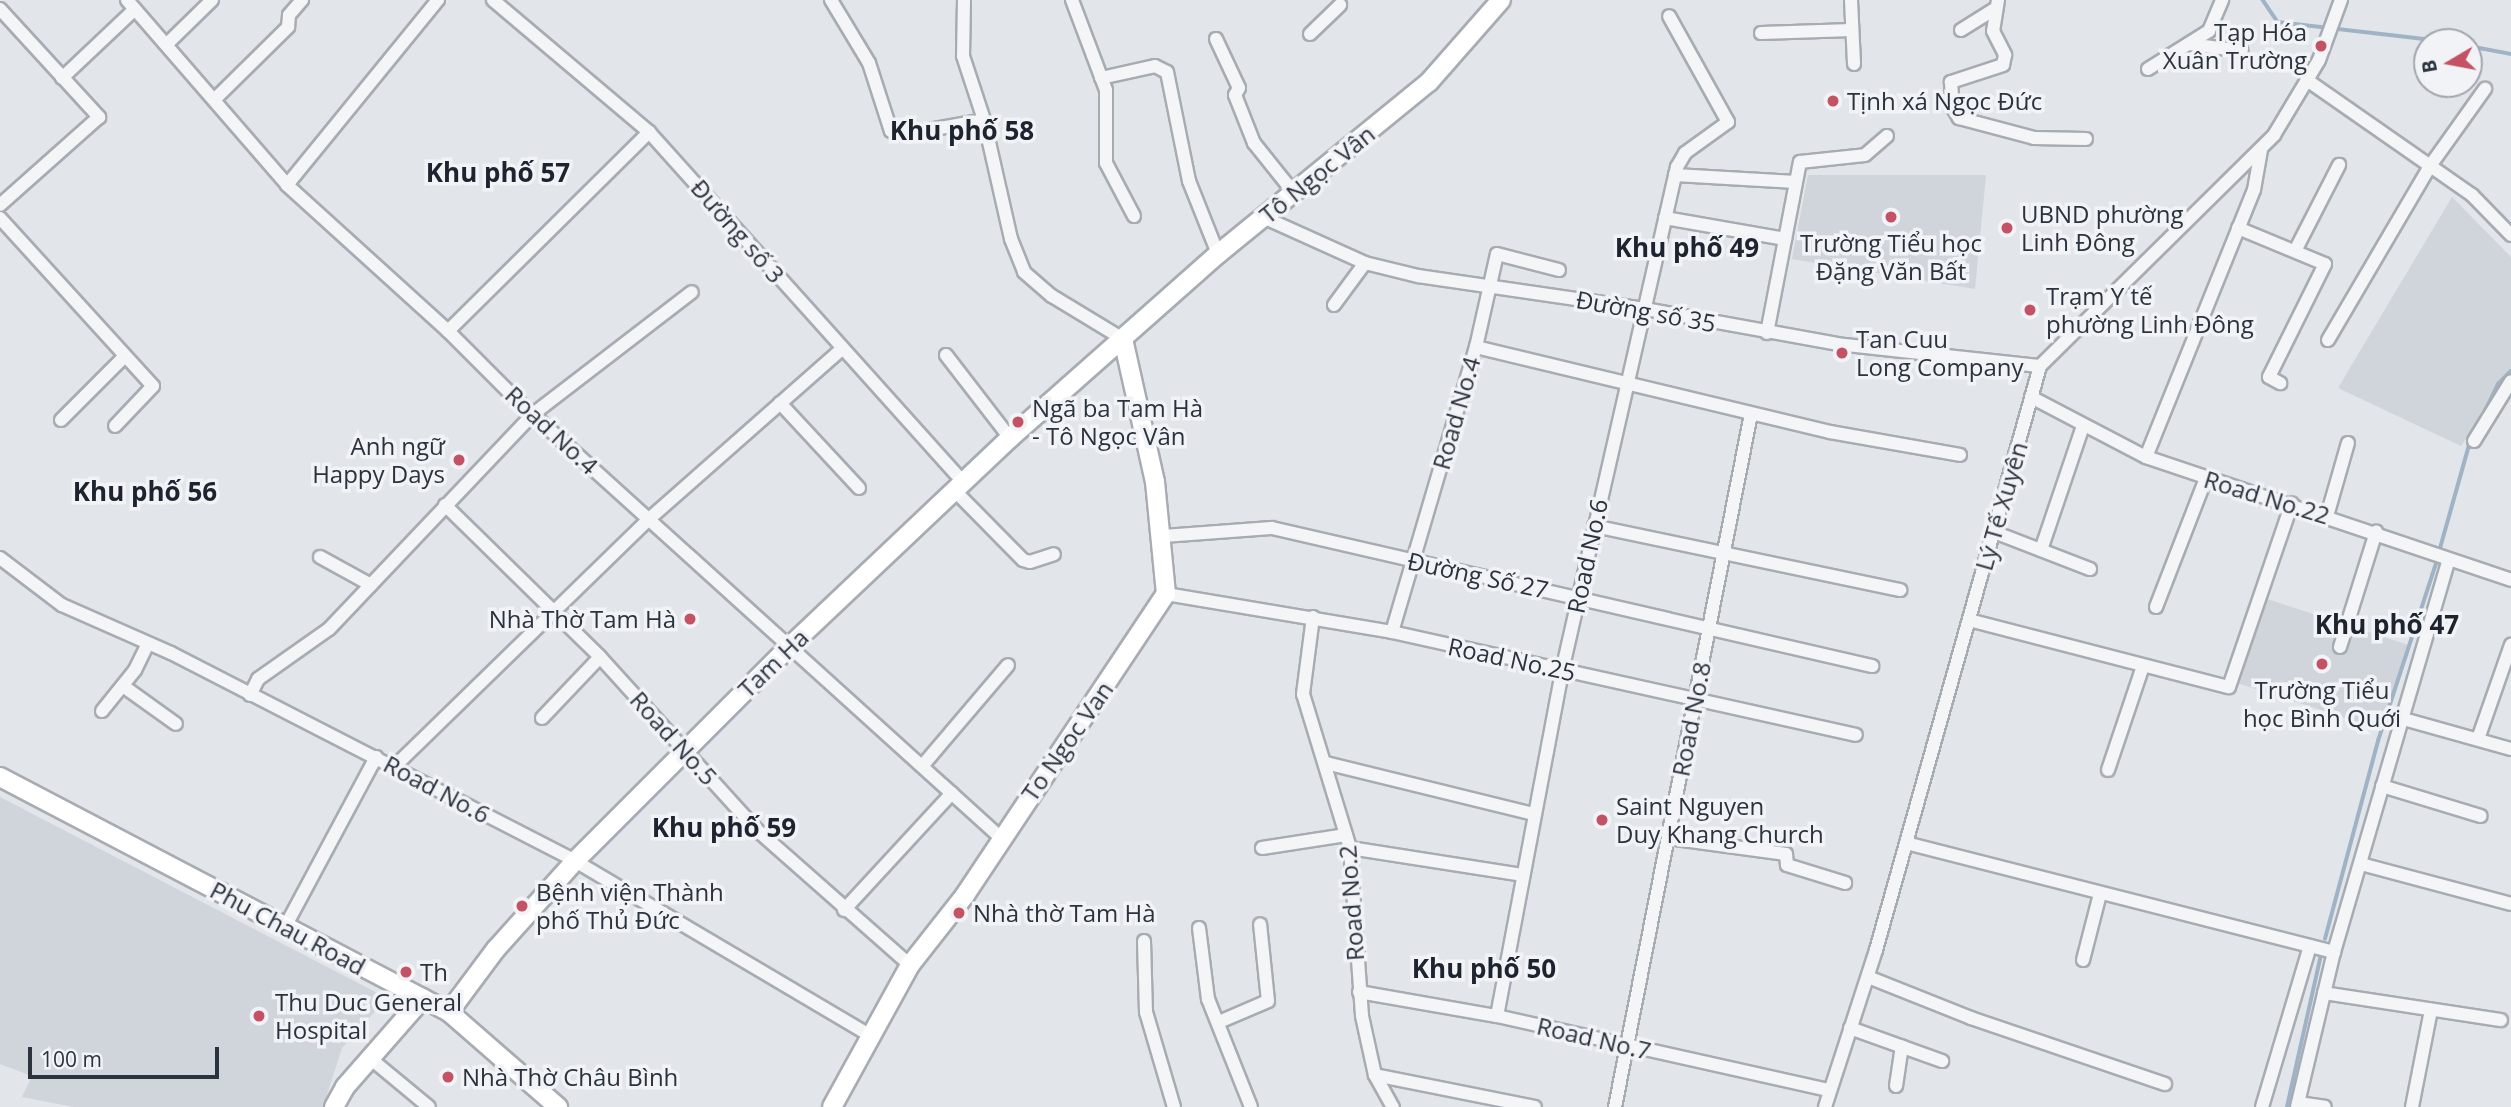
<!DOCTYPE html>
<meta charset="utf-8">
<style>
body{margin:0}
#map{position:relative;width:2511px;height:1107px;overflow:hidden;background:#e2e5e9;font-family:"Open Sans",sans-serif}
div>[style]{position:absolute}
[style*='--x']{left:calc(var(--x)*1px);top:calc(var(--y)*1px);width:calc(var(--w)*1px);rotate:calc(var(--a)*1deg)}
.built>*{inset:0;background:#d0d4db;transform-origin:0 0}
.stream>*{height:3.5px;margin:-1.75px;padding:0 1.75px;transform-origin:1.75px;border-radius:1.75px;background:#a0b3c6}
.roads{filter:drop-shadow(2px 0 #a7acb3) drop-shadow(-2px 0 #a7acb3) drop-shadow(0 2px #a7acb3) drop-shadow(0 -2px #a7acb3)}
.street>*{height:12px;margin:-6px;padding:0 6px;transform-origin:6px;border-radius:6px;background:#f4f5f7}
.secondary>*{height:18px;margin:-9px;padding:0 9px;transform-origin:9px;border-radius:9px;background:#fff}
.dots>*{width:19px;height:19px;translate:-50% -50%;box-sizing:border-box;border:4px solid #f1f3f6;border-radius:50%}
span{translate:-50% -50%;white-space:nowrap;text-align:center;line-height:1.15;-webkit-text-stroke:7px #f1f3f6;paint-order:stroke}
.poi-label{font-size:24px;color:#2b333f}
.right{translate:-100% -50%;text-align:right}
.left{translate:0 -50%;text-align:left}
.street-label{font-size:24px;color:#2b333f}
.neighbourhood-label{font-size:26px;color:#1d2430;font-weight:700}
.north{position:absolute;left:2413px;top:28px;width:70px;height:70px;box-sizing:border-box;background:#f1f3f6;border:2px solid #a2a6ad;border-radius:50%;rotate:260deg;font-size:19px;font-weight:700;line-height:28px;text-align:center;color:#2b333f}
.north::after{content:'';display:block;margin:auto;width:24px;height:32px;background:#c35264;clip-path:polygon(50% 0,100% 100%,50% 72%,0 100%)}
.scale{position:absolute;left:28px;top:1047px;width:191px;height:32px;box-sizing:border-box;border:4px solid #2b333f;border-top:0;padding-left:9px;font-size:21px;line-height:24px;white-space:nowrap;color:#2b333f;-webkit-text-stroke:5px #f1f3f6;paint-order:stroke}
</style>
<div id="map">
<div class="built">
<i style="clip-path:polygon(1808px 175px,1986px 175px,1975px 289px,1792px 259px)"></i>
<i style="clip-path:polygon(2452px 197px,2511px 257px,2511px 375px,2461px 446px,2338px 388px)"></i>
<i style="left:2264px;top:598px;width:152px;height:89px;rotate:18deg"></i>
<i style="clip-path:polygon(0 797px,387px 998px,342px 1048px,323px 1107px,74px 1107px,22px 1097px,32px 1076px,0 1064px)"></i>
</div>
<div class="stream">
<i style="--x:2263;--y:0;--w:27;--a:56"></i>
<i style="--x:2278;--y:22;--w:173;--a:6.6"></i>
<i style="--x:2469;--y:46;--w:43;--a:10.8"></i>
<i style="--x:2484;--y:413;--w:32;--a:-64"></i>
<i style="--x:2498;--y:384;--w:18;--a:-45"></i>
<i style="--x:2439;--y:552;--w:114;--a:-74.3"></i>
<i style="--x:2325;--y:939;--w:205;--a:-75"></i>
<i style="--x:2378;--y:741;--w:190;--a:-71.9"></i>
<i style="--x:2287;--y:1107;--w:152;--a:-77.4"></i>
</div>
<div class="roads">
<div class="street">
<i style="--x:127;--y:0;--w:245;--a:49.1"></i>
<i style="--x:287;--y:185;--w:217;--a:42.2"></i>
<i style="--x:448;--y:331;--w:100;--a:45"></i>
<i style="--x:519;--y:402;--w:649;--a:42.13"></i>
<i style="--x:493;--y:0;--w:204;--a:40.2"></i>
<i style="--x:649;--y:132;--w:470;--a:48.1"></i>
<i style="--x:831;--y:0;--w:74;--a:58.9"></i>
<i style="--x:869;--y:63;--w:71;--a:72.1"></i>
<i style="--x:891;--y:131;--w:11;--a:22"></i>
<i style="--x:901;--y:135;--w:84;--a:-10.2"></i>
<i style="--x:964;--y:0;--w:56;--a:91"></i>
<i style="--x:963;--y:56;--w:67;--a:71.8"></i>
<i style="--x:984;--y:120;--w:122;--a:77.2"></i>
<i style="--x:1011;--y:239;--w:35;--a:68"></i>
<i style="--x:1024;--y:272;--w:37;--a:41"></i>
<i style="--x:1052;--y:296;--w:83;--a:31.2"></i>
<i style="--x:1072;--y:0;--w:96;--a:69.3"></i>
<i style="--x:1106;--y:90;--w:73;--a:90"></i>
<i style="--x:1106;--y:163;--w:60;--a:62.2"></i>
<i style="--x:1851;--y:0;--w:64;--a:87.3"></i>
<i style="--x:1998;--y:0;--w:31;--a:99"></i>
<i style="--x:1993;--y:31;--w:27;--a:63"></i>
<i style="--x:2005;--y:55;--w:10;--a:101"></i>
<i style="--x:2003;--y:65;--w:55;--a:161.9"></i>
<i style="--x:1951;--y:82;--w:26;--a:86"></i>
<i style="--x:1953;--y:108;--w:12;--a:59"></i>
<i style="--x:1959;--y:118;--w:78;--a:14.9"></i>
<i style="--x:2034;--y:138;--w:52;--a:1.1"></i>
<i style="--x:0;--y:9;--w:147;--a:47.5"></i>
<i style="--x:99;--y:117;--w:132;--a:138.4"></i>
<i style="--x:1961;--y:30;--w:40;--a:-32"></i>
<i style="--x:1761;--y:33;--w:91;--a:-1.9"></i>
<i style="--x:1310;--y:34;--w:42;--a:-44"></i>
<i style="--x:1216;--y:39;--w:54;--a:64.9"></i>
<i style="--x:1239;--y:88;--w:8;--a:120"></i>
<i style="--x:1235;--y:95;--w:52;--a:68.4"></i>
<i style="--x:1254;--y:143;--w:64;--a:51.3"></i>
<i style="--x:167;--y:44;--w:63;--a:-44.4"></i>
<i style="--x:2189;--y:44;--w:53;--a:7.5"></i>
<i style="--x:2148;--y:69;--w:72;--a:-31.9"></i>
<i style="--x:2209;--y:31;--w:34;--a:-67"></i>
<i style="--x:62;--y:78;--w:100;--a:-43.4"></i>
<i style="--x:1101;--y:78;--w:55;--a:-12.5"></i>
<i style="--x:1155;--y:66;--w:13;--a:27"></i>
<i style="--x:1167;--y:72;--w:111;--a:78.6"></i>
<i style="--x:1189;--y:181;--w:79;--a:68.3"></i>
<i style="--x:2307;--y:80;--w:201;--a:34.9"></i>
<i style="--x:2472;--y:195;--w:56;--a:45.7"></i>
<i style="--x:215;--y:99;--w:103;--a:-44.6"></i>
<i style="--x:288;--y:27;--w:12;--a:-85"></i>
<i style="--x:289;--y:15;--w:20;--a:-49"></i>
<i style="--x:1675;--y:175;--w:121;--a:3.3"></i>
<i style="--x:287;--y:185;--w:239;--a:-50.8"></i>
<i style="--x:1263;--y:217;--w:112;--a:24.3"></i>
<i style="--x:1365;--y:263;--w:55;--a:13.8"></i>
<i style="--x:1418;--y:276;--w:229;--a:8.3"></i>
<i style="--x:1645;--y:309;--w:195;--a:10.3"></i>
<i style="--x:1837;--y:344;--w:204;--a:6.2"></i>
<i style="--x:0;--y:218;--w:227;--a:47.7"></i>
<i style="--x:153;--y:386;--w:55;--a:133.5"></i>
<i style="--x:1665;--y:218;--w:122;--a:9.9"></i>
<i style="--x:2238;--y:228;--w:94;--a:22.5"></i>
<i style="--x:2325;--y:264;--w:126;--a:116.4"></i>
<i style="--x:2269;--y:377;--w:13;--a:29"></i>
<i style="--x:2295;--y:251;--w:97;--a:-62.9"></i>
<i style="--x:1334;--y:305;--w:52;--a:-53.6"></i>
<i style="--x:448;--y:331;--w:283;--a:-44.7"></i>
<i style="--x:1767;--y:333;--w:174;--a:-79.1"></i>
<i style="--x:1800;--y:162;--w:65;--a:-6.1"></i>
<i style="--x:1865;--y:155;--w:29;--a:-41"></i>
<i style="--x:2328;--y:340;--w:202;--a:-59.6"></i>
<i style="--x:2430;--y:166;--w:95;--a:-54.5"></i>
<i style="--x:1476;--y:347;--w:364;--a:13.5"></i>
<i style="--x:1830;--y:432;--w:132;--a:10"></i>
<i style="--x:946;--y:355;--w:105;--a:52.4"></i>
<i style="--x:2031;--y:397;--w:130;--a:27.6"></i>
<i style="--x:2146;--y:457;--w:385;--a:18.6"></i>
<i style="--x:780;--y:403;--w:116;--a:47.1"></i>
<i style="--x:61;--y:420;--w:89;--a:-45"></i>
<i style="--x:2474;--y:441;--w:70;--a:-58.3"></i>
<i style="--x:2146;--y:457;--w:288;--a:-68"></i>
<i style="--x:2254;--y:190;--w:41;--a:-80.1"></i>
<i style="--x:954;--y:490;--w:98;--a:45.4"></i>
<i style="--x:1023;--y:560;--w:7;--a:16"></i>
<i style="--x:1030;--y:562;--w:25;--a:-18"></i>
<i style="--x:445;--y:505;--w:217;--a:44.4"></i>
<i style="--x:600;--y:657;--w:235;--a:47.8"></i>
<i style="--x:758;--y:831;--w:203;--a:41.4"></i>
<i style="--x:2327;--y:516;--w:76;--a:-74"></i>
<i style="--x:1594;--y:526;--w:313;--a:11.8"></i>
<i style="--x:1994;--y:532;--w:103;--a:21.1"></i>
<i style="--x:1163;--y:536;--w:109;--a:-4.2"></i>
<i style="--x:1272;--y:528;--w:616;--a:12.95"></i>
<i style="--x:2041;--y:550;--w:131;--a:-71.3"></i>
<i style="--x:320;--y:557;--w:58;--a:28.8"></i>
<i style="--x:0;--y:558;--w:78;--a:37.2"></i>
<i style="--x:62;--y:605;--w:119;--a:23.8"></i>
<i style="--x:171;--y:653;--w:454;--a:27.2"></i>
<i style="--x:575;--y:861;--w:342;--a:30.6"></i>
<i style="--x:1166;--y:594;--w:229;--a:9.5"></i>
<i style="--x:1392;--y:632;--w:475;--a:12.5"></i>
<i style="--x:2156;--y:607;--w:138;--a:-68.8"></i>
<i style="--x:1313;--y:617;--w:78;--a:97.4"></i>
<i style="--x:1303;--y:694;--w:161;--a:73"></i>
<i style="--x:1350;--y:848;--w:168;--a:85.9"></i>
<i style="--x:1362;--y:1016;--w:60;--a:77.6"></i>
<i style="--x:1375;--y:1075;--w:37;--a:61"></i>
<i style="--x:1969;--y:620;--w:268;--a:14.5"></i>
<i style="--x:2229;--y:687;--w:194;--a:-71.1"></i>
<i style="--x:1392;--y:632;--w:297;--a:-73.6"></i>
<i style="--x:1476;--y:347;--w:95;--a:-77.3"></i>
<i style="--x:1497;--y:254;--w:64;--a:14.5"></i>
<i style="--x:2340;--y:647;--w:121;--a:-72.6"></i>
<i style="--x:123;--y:686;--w:65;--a:35.6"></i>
<i style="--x:250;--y:695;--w:18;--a:-63"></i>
<i style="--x:258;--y:679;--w:87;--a:-35.2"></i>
<i style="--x:329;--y:629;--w:296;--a:-46.5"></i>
<i style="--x:533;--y:414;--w:200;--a:-37.5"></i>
<i style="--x:102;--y:711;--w:53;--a:-51.2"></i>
<i style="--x:135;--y:670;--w:28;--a:-64"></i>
<i style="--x:542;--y:718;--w:84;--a:-46.4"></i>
<i style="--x:2400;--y:718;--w:115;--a:15.6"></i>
<i style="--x:2478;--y:739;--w:100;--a:-70.7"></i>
<i style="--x:1326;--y:763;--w:214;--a:13.8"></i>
<i style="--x:923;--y:765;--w:131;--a:-49.6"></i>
<i style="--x:394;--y:767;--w:356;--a:-44.2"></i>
<i style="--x:649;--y:519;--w:256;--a:-41.4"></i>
<i style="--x:2108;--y:770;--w:110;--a:-71.4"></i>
<i style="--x:2382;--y:786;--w:103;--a:16.9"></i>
<i style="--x:1668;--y:838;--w:119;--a:7.7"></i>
<i style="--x:1786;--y:854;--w:11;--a:85"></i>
<i style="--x:1787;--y:865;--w:61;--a:17.2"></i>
<i style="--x:1906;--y:843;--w:442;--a:14.3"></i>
<i style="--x:1262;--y:848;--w:85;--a:-8.8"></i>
<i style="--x:1350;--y:848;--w:174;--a:8.9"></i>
<i style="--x:2361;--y:864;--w:155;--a:14.9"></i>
<i style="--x:844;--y:910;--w:159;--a:-47.3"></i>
<i style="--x:285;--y:927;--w:193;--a:-61.8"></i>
<i style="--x:1199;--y:928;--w:72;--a:82.8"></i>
<i style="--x:1208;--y:999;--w:116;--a:68.3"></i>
<i style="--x:1144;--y:941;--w:71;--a:88.4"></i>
<i style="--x:1146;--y:1012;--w:99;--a:73.6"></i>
<i style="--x:2083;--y:960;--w:68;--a:-75.6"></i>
<i style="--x:1868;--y:977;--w:111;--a:21.7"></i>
<i style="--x:1971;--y:1018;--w:205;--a:18.8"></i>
<i style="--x:1359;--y:992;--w:140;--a:9.9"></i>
<i style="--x:1497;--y:1016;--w:340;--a:12.6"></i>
<i style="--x:2324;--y:993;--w:179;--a:8.7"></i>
<i style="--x:1497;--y:1016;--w:351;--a:-79.3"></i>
<i style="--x:1562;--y:671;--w:517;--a:-77.15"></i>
<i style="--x:1677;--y:167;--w:16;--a:-60"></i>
<i style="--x:1685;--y:153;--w:53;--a:-35.8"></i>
<i style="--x:1728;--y:122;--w:121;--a:-119.1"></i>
<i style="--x:1219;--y:1022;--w:53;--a:-23.2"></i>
<i style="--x:1268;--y:1001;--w:77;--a:-95.9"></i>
<i style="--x:1850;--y:1028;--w:98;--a:19.7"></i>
<i style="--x:371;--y:1059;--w:75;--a:39.6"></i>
<i style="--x:1375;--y:1075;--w:163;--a:11.3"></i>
<i style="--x:1896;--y:1086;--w:40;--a:-81.5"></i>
<i style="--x:2298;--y:1103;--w:27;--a:8"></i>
<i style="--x:1615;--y:1107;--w:706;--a:-78.9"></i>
<i style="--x:1825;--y:1107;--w:165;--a:-72"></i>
<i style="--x:1876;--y:950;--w:607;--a:-74.31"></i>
<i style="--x:2040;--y:366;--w:329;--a:-44.6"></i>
<i style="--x:2274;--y:135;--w:87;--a:-59"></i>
<i style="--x:2319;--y:60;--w:64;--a:-69.9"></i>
<i style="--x:2262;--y:1107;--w:168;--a:-73.4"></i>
<i style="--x:2297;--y:1107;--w:159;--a:-76.6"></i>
<i style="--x:2334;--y:952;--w:409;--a:-73.7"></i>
<i style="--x:2412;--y:1107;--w:99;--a:-78.9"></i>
</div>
<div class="secondary">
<i style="--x:0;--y:777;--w:507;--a:27.63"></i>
<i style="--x:449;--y:1012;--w:145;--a:41.1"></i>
<i style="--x:449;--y:1012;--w:79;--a:-53.3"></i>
<i style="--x:496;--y:949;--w:118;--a:-48.1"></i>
<i style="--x:575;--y:861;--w:304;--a:-45"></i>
<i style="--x:790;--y:646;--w:303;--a:-43.4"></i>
<i style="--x:1010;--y:438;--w:278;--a:-41.5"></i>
<i style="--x:1218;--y:254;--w:272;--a:-39.2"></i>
<i style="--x:1429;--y:82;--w:109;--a:-48.7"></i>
<i style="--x:334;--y:1107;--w:23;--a:-61"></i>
<i style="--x:345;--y:1087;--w:118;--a:-48.8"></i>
<i style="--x:832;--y:1107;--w:162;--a:-61.2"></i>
<i style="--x:910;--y:965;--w:89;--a:-51.8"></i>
<i style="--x:965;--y:895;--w:362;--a:-56.3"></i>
<i style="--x:1166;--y:594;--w:113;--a:-95.6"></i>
<i style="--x:1155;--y:482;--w:147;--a:-102.6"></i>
</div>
</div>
<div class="dots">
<i style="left:2321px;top:46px;background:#c35264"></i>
<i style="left:1833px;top:101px;background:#c35264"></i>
<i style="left:1891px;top:217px;background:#c35264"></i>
<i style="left:2007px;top:228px;background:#c35264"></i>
<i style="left:2030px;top:310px;background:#c35264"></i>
<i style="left:1842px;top:353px;background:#c35264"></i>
<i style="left:1018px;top:422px;background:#c35264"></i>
<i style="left:459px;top:460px;background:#c35264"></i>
<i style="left:690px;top:619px;background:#c35264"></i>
<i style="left:2322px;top:664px;background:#c35264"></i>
<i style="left:1602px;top:820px;background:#c35264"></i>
<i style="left:522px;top:906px;background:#c35264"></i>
<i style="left:959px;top:913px;background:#c35264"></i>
<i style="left:406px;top:972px;background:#c35264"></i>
<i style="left:259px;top:1016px;background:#c35264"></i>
<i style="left:448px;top:1077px;background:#c35264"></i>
</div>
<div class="poi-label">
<span class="right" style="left:2307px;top:46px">Tạp Hóa<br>Xuân Trường</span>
<span class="left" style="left:1847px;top:101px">Tịnh xá Ngọc Đức</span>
<span class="left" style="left:2021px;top:228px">UBND phường<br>Linh Đông</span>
<span style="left:1891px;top:257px">Trường Tiểu học<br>Đặng Văn Bất</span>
<span class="left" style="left:2046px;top:310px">Trạm Y tế<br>phường Linh Đông</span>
<span class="left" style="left:1856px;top:353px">Tan Cuu<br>Long Company</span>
<span class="left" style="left:1032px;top:422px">Ngã ba Tam Hà<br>- Tô Ngọc Vân</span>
<span class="right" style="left:445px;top:460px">Anh ngữ<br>Happy Days</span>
<span class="right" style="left:676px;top:619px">Nhà Thờ Tam Hà</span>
<span style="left:2322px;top:704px">Trường Tiểu<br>học Bình Quới</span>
<span class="left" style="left:1616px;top:820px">Saint Nguyen<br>Duy Khang Church</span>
<span class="left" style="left:536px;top:906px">Bệnh viện Thành<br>phố Thủ Đức</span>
<span class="left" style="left:973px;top:913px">Nhà thờ Tam Hà</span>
<span class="left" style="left:420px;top:972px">Th</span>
<span class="left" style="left:275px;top:1016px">Thu Duc General<br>Hospital</span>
<span class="left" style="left:462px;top:1077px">Nhà Thờ Châu Bình</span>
</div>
<div class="street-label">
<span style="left:1317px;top:174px;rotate:-39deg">Tô Ngọc Vân</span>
<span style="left:738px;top:231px;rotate:49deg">Đường số 3</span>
<span style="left:1646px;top:311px;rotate:10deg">Đường số 35</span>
<span style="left:1456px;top:413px;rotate:-74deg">Road No.4</span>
<span style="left:552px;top:430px;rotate:43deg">Road No.4</span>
<span style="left:2267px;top:497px;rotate:17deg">Road No.22</span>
<span style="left:2001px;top:506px;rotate:-74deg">Lý Tế Xuyên</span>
<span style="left:1587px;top:556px;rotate:-78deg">Road No.6</span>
<span style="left:1478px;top:575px;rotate:12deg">Đường Số 27</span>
<span style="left:1512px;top:659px;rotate:12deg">Road No.25</span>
<span style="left:773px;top:663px;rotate:-44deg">Tam Ha</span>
<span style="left:1691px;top:719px;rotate:-79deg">Road No.8</span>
<span style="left:674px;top:738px;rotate:48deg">Road No.5</span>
<span style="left:1067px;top:741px;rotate:-55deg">To Ngoc Van</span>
<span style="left:437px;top:789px;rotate:28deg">Road No.6</span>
<span style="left:1351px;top:903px;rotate:-94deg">Road No.2</span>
<span style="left:288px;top:928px;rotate:28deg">Phu Chau Road</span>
<span style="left:1594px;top:1038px;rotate:13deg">Road No.7</span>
</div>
<div class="neighbourhood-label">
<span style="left:962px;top:131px">Khu phố 58</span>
<span style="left:498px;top:173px">Khu phố 57</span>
<span style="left:1687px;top:248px">Khu phố 49</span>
<span style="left:145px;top:492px">Khu phố 56</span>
<span style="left:2387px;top:625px">Khu phố 47</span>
<span style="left:724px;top:828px">Khu phố 59</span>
<span style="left:1484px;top:969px">Khu phố 50</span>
</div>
<div class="north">B</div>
<div class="scale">100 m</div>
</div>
